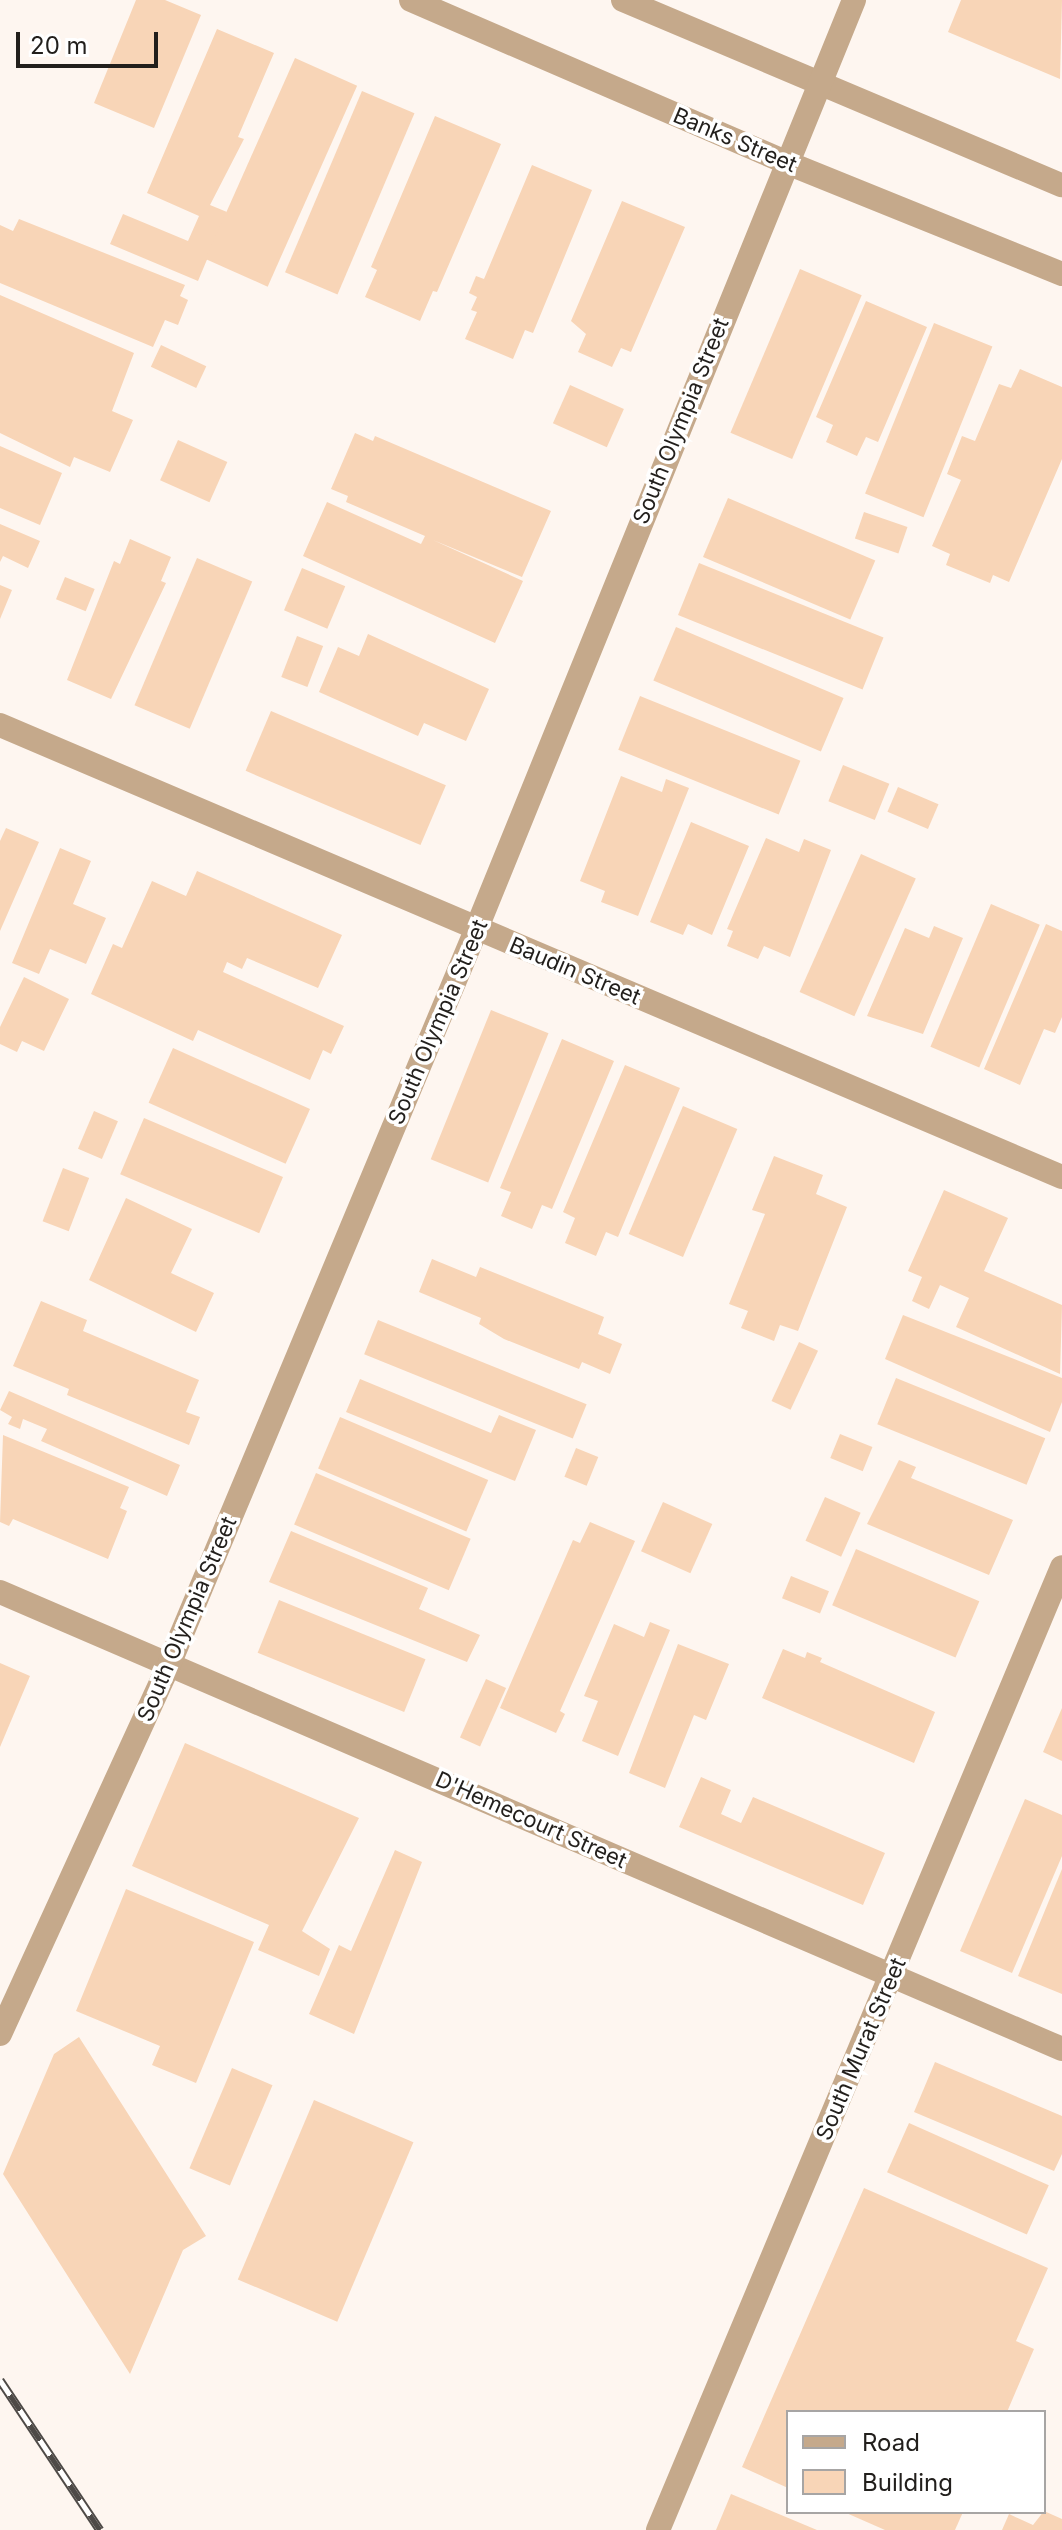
<!DOCTYPE html>
<style>
body{margin:0}
#map{position:relative;width:1062px;height:2530px;overflow:hidden;background:#fef6f0;font-family:Inter,sans-serif}
div>[style]{position:absolute}
[style*='--x']{left:calc(var(--x)*1px);top:calc(var(--y)*1px);width:calc(var(--w)*1px);rotate:calc(var(--a)*1deg)}
.building>*{inset:0;background:#f8d5b7;transform-origin:0 0}
.minor>*{height:24px;margin:-12px;padding:0 12px;transform-origin:12px;border-radius:12px;background:#c5a98b}
.rail>*{height:9px;margin-top:-4.5px;transform-origin:0;background:repeating-linear-gradient(90deg,#fff 0 18px,#4e4a47 0 36px);box-sizing:border-box;border-block:2px solid #4e4a47}
span{translate:-50% -50%;white-space:nowrap;text-align:center;line-height:1.15;-webkit-text-stroke:7px #fff;paint-order:stroke}
.street-label{font-size:22px;color:#221f1c}
.legend{position:absolute;left:786px;top:2410px;width:260px;height:104px;box-sizing:border-box;background:#fff;border:2px solid #a7a5a4;margin:0;padding:10px 14px;list-style:none;font-size:24px;color:#221f1c}
.legend li{display:flex;align-items:center;gap:16px;height:40px}
.legend b{width:40px;border:2px solid #a7a5a4}
.scale{position:absolute;left:16px;top:32px;width:142px;height:36px;box-sizing:border-box;border:4px solid #221f1c;border-top:0;padding-left:10px;font-size:24px;line-height:28px;white-space:nowrap;color:#221f1c;-webkit-text-stroke:6px #fff;paint-order:stroke}
</style>
<div id="map">
<div class="building">
<i style="clip-path:polygon(136px 0,165px 0,201px 15px,154px 128px,94px 103px)"></i>
<i style="clip-path:polygon(961px 0,1062px 0,1060px 79px,948px 32px)"></i>
<i style="clip-path:polygon(217px 29px,274px 53px,238px 137px,244px 139px,210px 205px,227px 212px,198px 281px,110px 244px,123px 214px,188px 241px,199px 216px,147px 193px)"></i>
<i style="left:295px;top:58px;width:68px;height:220px;rotate:24deg"></i>
<i style="left:362px;top:91px;width:57px;height:197px;rotate:23deg"></i>
<i style="clip-path:polygon(435px 116px,501px 144px,437px 292px,433px 291px,420px 321px,365px 297px,377px 270px,371px 267px)"></i>
<i style="clip-path:polygon(532px 165px,592px 190px,533px 333px,525px 330px,513px 359px,465px 339px,477px 312px,471px 310px,477px 297px,469px 293px,476px 276px,484px 279px)"></i>
<i style="clip-path:polygon(622px 201px,685px 227px,631px 352px,621px 348px,612px 367px,578px 352px,586px 334px,571px 321px)"></i>
<i style="clip-path:polygon(19px 219px,185px 285px,180px 296px,188px 300px,178px 325px,165px 320px,153px 347px,0 283px,0 225px,13px 231px)"></i>
<i style="left:800px;top:269px;width:67px;height:178px;rotate:23deg"></i>
<i style="clip-path:polygon(0 295px,134px 353px,112px 411px,133px 420px,110px 472px,74px 457px,70px 467px,0 433px)"></i>
<i style="clip-path:polygon(866px 301px,927px 327px,878px 442px,866px 437px,857px 456px,826px 442px,833px 425px,816px 417px)"></i>
<i style="left:934px;top:323px;width:63px;height:184px;rotate:22deg"></i>
<i style="left:161px;top:345px;width:50px;height:24px;rotate:25deg"></i>
<i style="clip-path:polygon(1020px 369px,1062px 387px,1062px 459px,1009px 582px,993px 575px,990px 583px,946px 565px,950px 554px,932px 546px,961px 480px,947px 474px,962px 436px,975px 441px,999px 384px,1011px 388px)"></i>
<i style="left:570px;top:385px;width:59px;height:42px;rotate:24deg"></i>
<i style="clip-path:polygon(355px 433px,373px 441px,375px 436px,551px 511px,522px 577px,433px 540px,523px 581px,495px 643px,303px 556px,327px 502px,421px 544px,425px 536px,346px 502px,348px 496px,331px 489px)"></i>
<i style="left:178px;top:440px;width:54px;height:44px;rotate:24deg"></i>
<i style="clip-path:polygon(0 446px,62px 473px,40px 525px,0 508px)"></i>
<i style="left:728px;top:498px;width:160px;height:64px;rotate:23deg"></i>
<i style="left:864px;top:512px;width:46px;height:28px;rotate:19deg"></i>
<i style="clip-path:polygon(0 524px,40px 541px,28px 568px,3px 556px,0 562px)"></i>
<i style="clip-path:polygon(130px 539px,171px 557px,161px 581px,166px 583px,111px 699px,67px 680px,114px 561px,120px 564px)"></i>
<i style="left:197px;top:558px;width:60px;height:160px;rotate:23deg"></i>
<i style="left:699px;top:563px;width:199px;height:56px;rotate:22deg"></i>
<i style="left:302px;top:568px;width:47px;height:46px;rotate:23deg"></i>
<i style="left:65px;top:577px;width:32px;height:24px;rotate:22deg"></i>
<i style="clip-path:polygon(0 585px,12px 590px,0 619px)"></i>
<i style="left:676px;top:627px;width:182px;height:58px;rotate:23deg"></i>
<i style="clip-path:polygon(368px 634px,489px 689px,466px 741px,424px 723px,418px 736px,319px 692px,338px 647px,359px 656px)"></i>
<i style="left:297px;top:636px;width:28px;height:44px;rotate:21deg"></i>
<i style="left:640px;top:696px;width:173px;height:58px;rotate:22deg"></i>
<i style="left:271px;top:711px;width:190px;height:65px;rotate:23deg"></i>
<i style="left:843px;top:765px;width:50px;height:39px;rotate:22deg"></i>
<i style="clip-path:polygon(621px 776px,662px 792px,666px 779px,689px 788px,638px 916px,601px 902px,605px 891px,580px 881px)"></i>
<i style="left:898px;top:787px;width:44px;height:27px;rotate:23deg"></i>
<i style="clip-path:polygon(691px 822px,749px 846px,712px 935px,688px 924px,683px 935px,650px 922px)"></i>
<i style="clip-path:polygon(6px 828px,39px 842px,0 931px,0 841px)"></i>
<i style="clip-path:polygon(766px 838px,799px 852px,804px 839px,831px 850px,790px 957px,764px 946px,758px 959px,727px 946px,733px 931px,727px 929px)"></i>
<i style="clip-path:polygon(60px 848px,91px 861px,73px 904px,106px 918px,86px 964px,50px 949px,39px 974px,12px 963px)"></i>
<i style="left:861px;top:854px;width:60px;height:151px;rotate:24deg"></i>
<i style="clip-path:polygon(197px 871px,342px 935px,318px 988px,247px 958px,242px 969px,227px 962px,223px 972px,344px 1026px,331px 1054px,323px 1050px,310px 1080px,198px 1030px,193px 1041px,91px 994px,113px 944px,122px 948px,152px 881px,186px 896px)"></i>
<i style="left:991px;top:904px;width:53px;height:155px;rotate:23deg"></i>
<i style="clip-path:polygon(1046px 924px,1062px 931px,1062px 1017px,1055px 1033px,1044px 1029px,1020px 1085px,984px 1069px)"></i>
<i style="clip-path:polygon(934px 926px,963px 938px,923px 1034px,867px 1016px,905px 928px,929px 938px)"></i>
<i style="clip-path:polygon(24px 977px,69px 999px,44px 1051px,22px 1041px,17px 1052px,0 1044px,0 1027px)"></i>
<i style="left:491px;top:1010px;width:62px;height:161px;rotate:22deg"></i>
<i style="clip-path:polygon(562px 1039px,614px 1061px,552px 1209px,542px 1205px,532px 1229px,501px 1216px,511px 1192px,500px 1188px)"></i>
<i style="left:173px;top:1048px;width:150px;height:60px;rotate:24deg"></i>
<i style="clip-path:polygon(625px 1065px,680px 1088px,618px 1237px,606px 1232px,596px 1256px,565px 1243px,575px 1218px,563px 1212px)"></i>
<i style="left:683px;top:1106px;width:59px;height:139px;rotate:23deg"></i>
<i style="left:94px;top:1111px;width:26px;height:41px;rotate:23deg"></i>
<i style="left:144px;top:1118px;width:151px;height:61px;rotate:23deg"></i>
<i style="clip-path:polygon(774px 1156px,823px 1175px,816px 1194px,847px 1207px,798px 1331px,780px 1325px,774px 1341px,741px 1328px,748px 1311px,729px 1304px,765px 1214px,752px 1210px)"></i>
<i style="left:63px;top:1168px;width:28px;height:57px;rotate:21deg"></i>
<i style="clip-path:polygon(944px 1190px,1008px 1218px,984px 1271px,1062px 1305px,1060px 1374px,956px 1327px,969px 1298px,940px 1285px,929px 1309px,912px 1301px,922px 1277px,908px 1271px)"></i>
<i style="clip-path:polygon(126px 1198px,192px 1229px,171px 1273px,214px 1293px,196px 1332px,89px 1280px)"></i>
<i style="clip-path:polygon(432px 1259px,476px 1277px,480px 1267px,604px 1317px,598px 1334px,622px 1344px,610px 1374px,582px 1362px,579px 1369px,504px 1339px,479px 1324px,481px 1318px,419px 1292px)"></i>
<i style="clip-path:polygon(41px 1301px,87px 1320px,83px 1331px,199px 1380px,186px 1412px,200px 1417px,189px 1445px,67px 1395px,69px 1389px,13px 1366px)"></i>
<i style="clip-path:polygon(903px 1315px,1062px 1378px,1062px 1402px,1050px 1432px,885px 1359px)"></i>
<i style="left:378px;top:1320px;width:225px;height:37px;rotate:22deg"></i>
<i style="left:799px;top:1342px;width:21px;height:65px;rotate:25deg"></i>
<i style="left:896px;top:1378px;width:161px;height:50px;rotate:22deg"></i>
<i style="clip-path:polygon(360px 1379px,491px 1433px,499px 1415px,536px 1430px,515px 1481px,346px 1412px)"></i>
<i style="clip-path:polygon(9px 1391px,180px 1465px,167px 1496px,41px 1441px,47px 1429px,23px 1419px,20px 1429px,8px 1424px,12px 1417px,0 1410px)"></i>
<i style="left:340px;top:1417px;width:161px;height:56px;rotate:23deg"></i>
<i style="left:840px;top:1434px;width:35px;height:26px;rotate:22deg"></i>
<i style="clip-path:polygon(3px 1435px,129px 1487px,120px 1508px,127px 1511px,108px 1559px,13px 1519px,9px 1526px,0 1522px)"></i>
<i style="left:576px;top:1448px;width:24px;height:31px;rotate:22deg"></i>
<i style="clip-path:polygon(899px 1460px,916px 1467px,911px 1478px,1013px 1520px,989px 1575px,867px 1524px)"></i>
<i style="left:316px;top:1473px;width:168px;height:56px;rotate:23deg"></i>
<i style="left:825px;top:1497px;width:39px;height:48px;rotate:24deg"></i>
<i style="left:663px;top:1502px;width:54px;height:54px;rotate:24deg"></i>
<i style="clip-path:polygon(590px 1522px,635px 1541px,560px 1711px,565px 1714px,556px 1733px,500px 1708px,573px 1540px,580px 1543px)"></i>
<i style="clip-path:polygon(291px 1531px,428px 1588px,419px 1609px,480px 1635px,467px 1662px,269px 1582px)"></i>
<i style="left:856px;top:1549px;width:134px;height:61px;rotate:23deg"></i>
<i style="left:791px;top:1576px;width:41px;height:24px;rotate:22deg"></i>
<i style="left:279px;top:1600px;width:158px;height:57px;rotate:22deg"></i>
<i style="clip-path:polygon(650px 1622px,670px 1630px,618px 1756px,582px 1741px,598px 1701px,584px 1696px,614px 1624px,644px 1637px)"></i>
<i style="clip-path:polygon(678px 1644px,729px 1664px,706px 1720px,694px 1715px,665px 1788px,629px 1773px)"></i>
<i style="clip-path:polygon(783px 1649px,805px 1658px,807px 1652px,822px 1658px,820px 1662px,935px 1712px,914px 1763px,762px 1698px)"></i>
<i style="clip-path:polygon(0 1663px,30px 1676px,0 1747px)"></i>
<i style="left:486px;top:1679px;width:22px;height:64px;rotate:24deg"></i>
<i style="clip-path:polygon(1062px 1708px,1062px 1761px,1043px 1752px)"></i>
<i style="clip-path:polygon(185px 1743px,359px 1818px,302px 1931px,330px 1949px,319px 1976px,258px 1950px,269px 1925px,132px 1866px)"></i>
<i style="clip-path:polygon(701px 1777px,731px 1790px,721px 1814px,741px 1823px,753px 1797px,885px 1853px,863px 1905px,679px 1827px)"></i>
<i style="clip-path:polygon(1025px 1799px,1062px 1815px,1062px 1856px,1012px 1973px,960px 1951px)"></i>
<i style="clip-path:polygon(395px 1850px,422px 1862px,354px 2034px,309px 2014px,339px 1945px,351px 1951px)"></i>
<i style="clip-path:polygon(1062px 1869px,1062px 1994px,1018px 1976px)"></i>
<i style="clip-path:polygon(126px 1889px,254px 1942px,196px 2083px,152px 2065px,160px 2046px,76px 2011px)"></i>
<i style="clip-path:polygon(79px 2037px,206px 2236px,183px 2250px,130px 2374px,3px 2174px,54px 2054px)"></i>
<i style="clip-path:polygon(935px 2062px,1062px 2116px,1062px 2154px,1054px 2171px,914px 2112px)"></i>
<i style="left:232px;top:2068px;width:44px;height:109px;rotate:23deg"></i>
<i style="left:314px;top:2100px;width:108px;height:195px;rotate:23deg"></i>
<i style="left:909px;top:2123px;width:153px;height:54px;rotate:24deg"></i>
<i style="clip-path:polygon(864px 2188px,1048px 2268px,1016px 2341px,1034px 2349px,1007px 2412px,788px 2412px,788px 2488px,742px 2467px)"></i>
<i style="clip-path:polygon(731px 2494px,817px 2530px,716px 2530px)"></i>
<i style="clip-path:polygon(1044px 2511px,1062px 2519px,1062px 2530px,1002px 2530px,1009px 2514px,1033px 2525px)"></i>
<i style="clip-path:polygon(844px 2512px,963px 2512px,955px 2530px,885px 2530px)"></i>
</div>
<div class="minor">
<i style="--x:411;--y:0;--w:408;--a:23.4"></i>
<i style="--x:785;--y:162;--w:299;--a:22"></i>
<i style="--x:623;--y:0;--w:476;--a:22.9"></i>
<i style="--x:0;--y:725;--w:1154;--a:23.06"></i>
<i style="--x:0;--y:1592;--w:1156;--a:23.28"></i>
<i style="--x:0;--y:2034;--w:409;--a:-65.4"></i>
<i style="--x:170;--y:1662;--w:793;--a:-67.31"></i>
<i style="--x:476;--y:930;--w:1004;--a:-67.88"></i>
<i style="--x:658;--y:2530;--w:1044;--a:-67.24"></i>
</div>
<div class="rail">
<i style="--x:0;--y:2380;--w:180;--a:56.3"></i>
</div>
<div class="street-label">
<span style="left:735px;top:140px;rotate:23deg">Banks Street</span>
<span style="left:681px;top:421px;rotate:-68deg">South Olympia Street</span>
<span style="left:575px;top:971px;rotate:23deg">Baudin Street</span>
<span style="left:438px;top:1022px;rotate:-67deg">South Olympia Street</span>
<span style="left:187px;top:1619px;rotate:-67deg">South Olympia Street</span>
<span style="left:531px;top:1820px;rotate:24deg">D'Hemecourt Street</span>
<span style="left:861px;top:2049px;rotate:-67deg">South Murat Street</span>
</div>
<ul class="legend">
<li><b style="height:10px;background:#c5a98b"></b>Road</li>
<li><b style="height:22px;background:#f8d5b7"></b>Building</li>
</ul>
<div class="scale">20 m</div>
</div>
